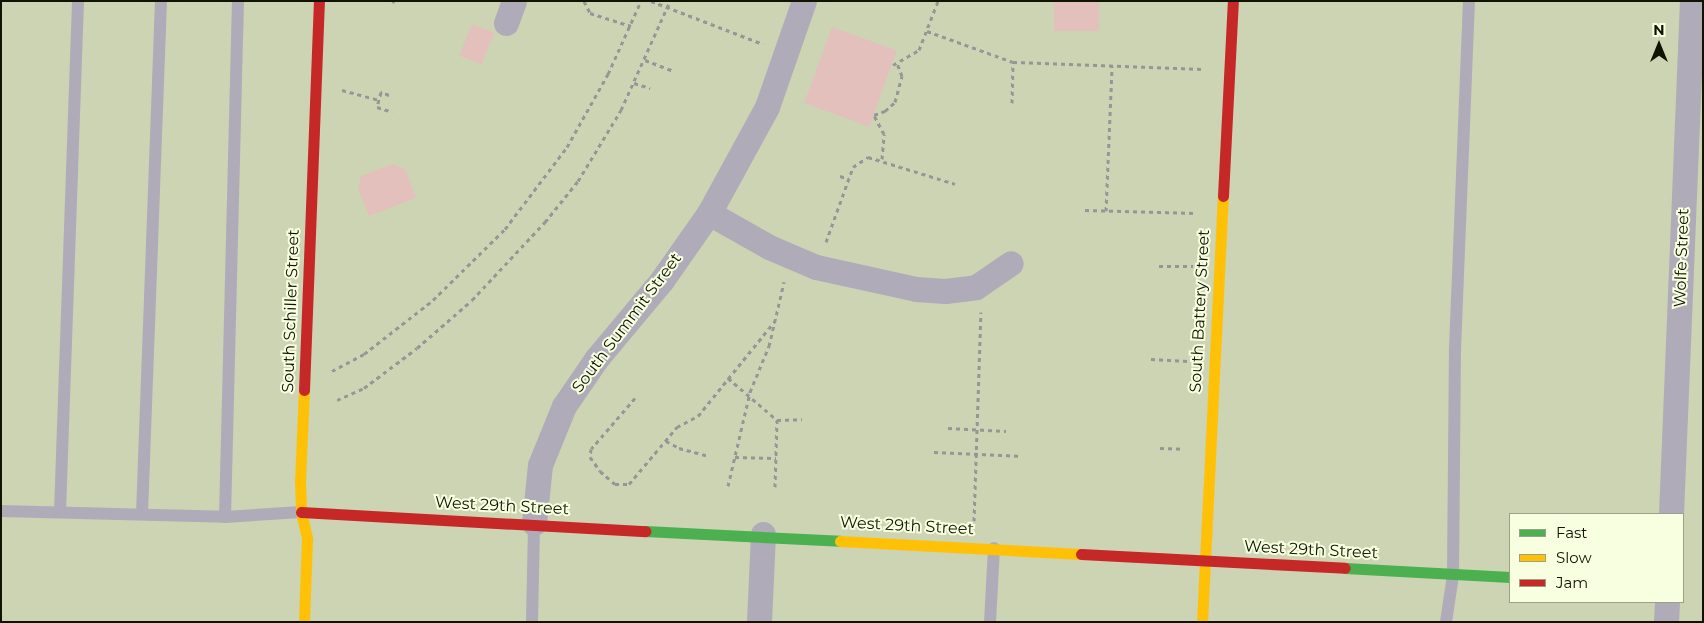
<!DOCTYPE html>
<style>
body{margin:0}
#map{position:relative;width:1704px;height:623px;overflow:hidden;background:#ccd4b3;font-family:Montserrat,sans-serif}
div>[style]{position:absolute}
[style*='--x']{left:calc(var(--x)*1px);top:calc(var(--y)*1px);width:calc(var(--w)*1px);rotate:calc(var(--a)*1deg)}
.green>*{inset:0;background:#e3c0bc;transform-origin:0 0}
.path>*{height:3px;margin-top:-1.5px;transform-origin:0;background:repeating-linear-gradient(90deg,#979697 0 4px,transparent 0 8px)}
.lane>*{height:12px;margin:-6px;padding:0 6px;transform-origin:6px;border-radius:6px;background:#b0abb9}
.street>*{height:25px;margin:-12.5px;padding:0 12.5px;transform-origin:12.5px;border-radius:12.5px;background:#b0abb9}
.fast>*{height:11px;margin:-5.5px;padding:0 5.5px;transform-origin:5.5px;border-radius:5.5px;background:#4caf50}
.slow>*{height:11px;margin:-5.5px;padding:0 5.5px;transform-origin:5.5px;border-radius:5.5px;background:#ffc107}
.jam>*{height:11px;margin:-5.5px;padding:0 5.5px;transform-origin:5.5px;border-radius:5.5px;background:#c62828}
span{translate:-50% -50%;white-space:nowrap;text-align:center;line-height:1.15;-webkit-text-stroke:4px #f7ffe0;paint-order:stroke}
.street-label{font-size:16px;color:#0f1300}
.frame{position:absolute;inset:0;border:2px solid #0f1300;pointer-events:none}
.legend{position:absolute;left:1509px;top:513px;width:175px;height:90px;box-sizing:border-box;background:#f7ffe0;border:1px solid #9aa186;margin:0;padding:6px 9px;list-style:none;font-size:15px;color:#0f1300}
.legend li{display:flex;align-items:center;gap:10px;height:25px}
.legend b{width:25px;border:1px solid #9aa186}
.north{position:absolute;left:1634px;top:20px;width:50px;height:50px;-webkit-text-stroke:4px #f7ffe0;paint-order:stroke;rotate:0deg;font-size:14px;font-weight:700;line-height:20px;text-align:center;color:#0f1300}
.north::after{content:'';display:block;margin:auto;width:18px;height:22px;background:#0f1300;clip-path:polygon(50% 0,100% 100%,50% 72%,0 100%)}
</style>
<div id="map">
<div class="green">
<i style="left:1054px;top:1px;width:45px;height:30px"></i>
<i style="left:472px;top:24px;width:24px;height:34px;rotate:22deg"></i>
<i style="left:832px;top:27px;width:69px;height:81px;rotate:20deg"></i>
<i style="clip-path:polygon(393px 164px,405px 169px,416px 198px,369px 216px,358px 188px,361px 176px)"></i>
</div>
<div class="path">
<i style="--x:392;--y:1;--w:3;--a:18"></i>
<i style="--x:584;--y:1;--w:13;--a:63"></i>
<i style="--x:590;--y:13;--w:43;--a:17.6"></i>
<i style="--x:651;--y:1;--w:120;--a:21"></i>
<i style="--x:927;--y:31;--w:91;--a:19.8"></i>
<i style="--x:1013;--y:62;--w:190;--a:2.1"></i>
<i style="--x:645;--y:60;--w:30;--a:21"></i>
<i style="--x:893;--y:65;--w:30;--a:-30"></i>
<i style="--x:919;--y:50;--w:53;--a:-68.8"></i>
<i style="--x:634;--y:83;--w:17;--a:17"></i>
<i style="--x:342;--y:90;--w:38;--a:15"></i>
<i style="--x:389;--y:95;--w:9;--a:-159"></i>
<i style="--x:381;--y:92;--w:16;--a:105"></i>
<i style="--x:377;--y:107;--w:16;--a:18"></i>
<i style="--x:1012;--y:103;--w:41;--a:-88.6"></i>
<i style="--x:882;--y:159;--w:25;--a:-85"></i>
<i style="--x:884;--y:134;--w:21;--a:-118"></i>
<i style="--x:874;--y:115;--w:12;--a:-20"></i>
<i style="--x:885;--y:111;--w:13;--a:-42"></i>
<i style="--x:895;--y:102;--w:27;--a:-75"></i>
<i style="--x:902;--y:76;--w:14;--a:-111"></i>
<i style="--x:840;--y:176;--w:9;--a:18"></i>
<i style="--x:1085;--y:210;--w:111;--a:1.5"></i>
<i style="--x:1106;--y:211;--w:145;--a:-87.6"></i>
<i style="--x:826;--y:242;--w:80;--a:-70.2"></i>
<i style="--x:853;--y:167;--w:18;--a:-34"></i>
<i style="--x:868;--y:157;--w:91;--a:17.2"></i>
<i style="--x:1159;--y:266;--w:34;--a:0"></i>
<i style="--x:1151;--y:359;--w:37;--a:3"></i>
<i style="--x:332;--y:371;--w:36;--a:-28"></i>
<i style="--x:364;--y:354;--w:88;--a:-38"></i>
<i style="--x:433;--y:300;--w:101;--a:-44.6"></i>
<i style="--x:505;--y:229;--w:103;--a:-52.9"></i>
<i style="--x:567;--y:147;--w:84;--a:-60.7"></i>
<i style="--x:608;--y:74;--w:80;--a:-65.7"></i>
<i style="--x:728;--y:378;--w:65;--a:40.6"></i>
<i style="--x:635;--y:398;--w:67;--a:130.8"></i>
<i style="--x:591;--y:449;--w:8;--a:97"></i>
<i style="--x:590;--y:457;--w:17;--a:54"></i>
<i style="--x:600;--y:471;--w:20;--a:41"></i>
<i style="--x:615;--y:484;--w:14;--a:0"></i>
<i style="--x:629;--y:484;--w:75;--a:-49.9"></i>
<i style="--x:677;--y:427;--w:24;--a:-28"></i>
<i style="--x:698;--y:416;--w:122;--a:-51"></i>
<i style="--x:337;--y:400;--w:30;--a:-24"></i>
<i style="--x:364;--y:388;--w:66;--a:-37"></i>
<i style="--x:417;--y:348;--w:73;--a:-41.1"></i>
<i style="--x:472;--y:300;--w:107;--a:-46.9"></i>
<i style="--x:545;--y:222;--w:53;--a:-51.2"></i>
<i style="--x:578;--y:181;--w:83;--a:-58.8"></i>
<i style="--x:621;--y:110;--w:120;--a:-65.8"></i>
<i style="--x:777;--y:420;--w:25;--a:-2"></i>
<i style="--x:948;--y:428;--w:58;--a:3"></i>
<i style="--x:666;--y:441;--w:15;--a:28"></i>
<i style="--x:679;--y:448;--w:28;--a:15"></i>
<i style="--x:1160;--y:448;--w:24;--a:2"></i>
<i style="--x:934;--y:452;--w:87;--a:2.6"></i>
<i style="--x:735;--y:457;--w:41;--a:1.4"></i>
<i style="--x:728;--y:486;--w:97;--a:-76.8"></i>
<i style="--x:750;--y:392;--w:50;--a:-67.6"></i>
<i style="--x:769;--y:346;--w:66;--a:-76.8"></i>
<i style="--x:775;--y:487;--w:67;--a:-88.3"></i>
<i style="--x:974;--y:521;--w:209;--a:-88.1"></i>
</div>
<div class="lane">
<i style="--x:1;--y:511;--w:224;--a:1.5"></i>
<i style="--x:225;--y:517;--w:76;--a:-3.8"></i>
<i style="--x:60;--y:512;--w:511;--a:-87.98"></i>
<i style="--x:142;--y:514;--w:513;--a:-87.88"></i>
<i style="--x:225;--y:517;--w:516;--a:-88.56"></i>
<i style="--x:532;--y:622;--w:99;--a:-88.8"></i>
<i style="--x:990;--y:622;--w:74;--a:-86.9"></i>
<i style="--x:1446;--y:622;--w:48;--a:-81.5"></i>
<i style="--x:1453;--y:575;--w:226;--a:-89.5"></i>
<i style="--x:1455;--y:349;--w:348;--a:-87.7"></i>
</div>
<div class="street">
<i style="--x:506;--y:23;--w:23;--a:-70"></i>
<i style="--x:709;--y:213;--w:69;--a:29.5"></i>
<i style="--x:769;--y:247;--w:51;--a:23.1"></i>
<i style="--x:816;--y:267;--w:102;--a:12.4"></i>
<i style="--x:916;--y:289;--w:29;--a:4"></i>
<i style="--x:945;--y:291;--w:31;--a:-7"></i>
<i style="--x:976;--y:287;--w:42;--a:-34.4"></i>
<i style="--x:1671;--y:514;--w:513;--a:-87.66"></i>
<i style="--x:534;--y:523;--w:58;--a:-84.1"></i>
<i style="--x:540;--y:465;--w:64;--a:-67.9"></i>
<i style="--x:564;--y:406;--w:58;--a:-55.5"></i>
<i style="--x:597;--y:358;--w:102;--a:-50.2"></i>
<i style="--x:662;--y:280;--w:82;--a:-55"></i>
<i style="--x:709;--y:213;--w:121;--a:-61.3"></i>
<i style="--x:767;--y:107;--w:112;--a:-70.8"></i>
<i style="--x:759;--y:622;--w:88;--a:-87.4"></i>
<i style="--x:1666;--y:622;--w:20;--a:-87"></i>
</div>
<div class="fast">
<i style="--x:645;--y:531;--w:195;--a:2.9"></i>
<i style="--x:1345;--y:568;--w:165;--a:3.1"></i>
</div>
<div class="slow">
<i style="--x:304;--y:390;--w:90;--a:92.5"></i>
<i style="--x:300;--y:480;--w:32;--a:88"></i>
<i style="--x:301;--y:512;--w:28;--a:77"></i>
<i style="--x:307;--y:539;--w:83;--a:92.1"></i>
<i style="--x:840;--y:541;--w:241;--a:3.1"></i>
<i style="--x:1202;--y:622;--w:427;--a:-87.2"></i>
</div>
<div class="jam">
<i style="--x:1223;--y:196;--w:195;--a:-87.1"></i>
<i style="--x:304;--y:390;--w:389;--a:-87.8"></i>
<i style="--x:301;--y:512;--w:345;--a:3.2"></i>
<i style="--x:1081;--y:554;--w:264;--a:3"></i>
</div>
<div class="street-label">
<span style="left:1682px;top:258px;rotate:-88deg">Wolfe Street</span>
<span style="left:291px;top:311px;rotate:-88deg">South Schiller Street</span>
<span style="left:1200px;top:311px;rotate:-87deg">South Battery Street</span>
<span style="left:627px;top:323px;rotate:-53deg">South Summit Street</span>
<span style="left:502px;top:506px;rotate:3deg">West 29th Street</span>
<span style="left:907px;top:526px;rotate:3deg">West 29th Street</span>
<span style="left:1311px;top:550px;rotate:3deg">West 29th Street</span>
</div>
<div class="frame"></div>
<ul class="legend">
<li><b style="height:6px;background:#4caf50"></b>Fast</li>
<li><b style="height:6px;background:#ffc107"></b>Slow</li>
<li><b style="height:6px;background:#c62828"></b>Jam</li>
</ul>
<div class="north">N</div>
</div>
